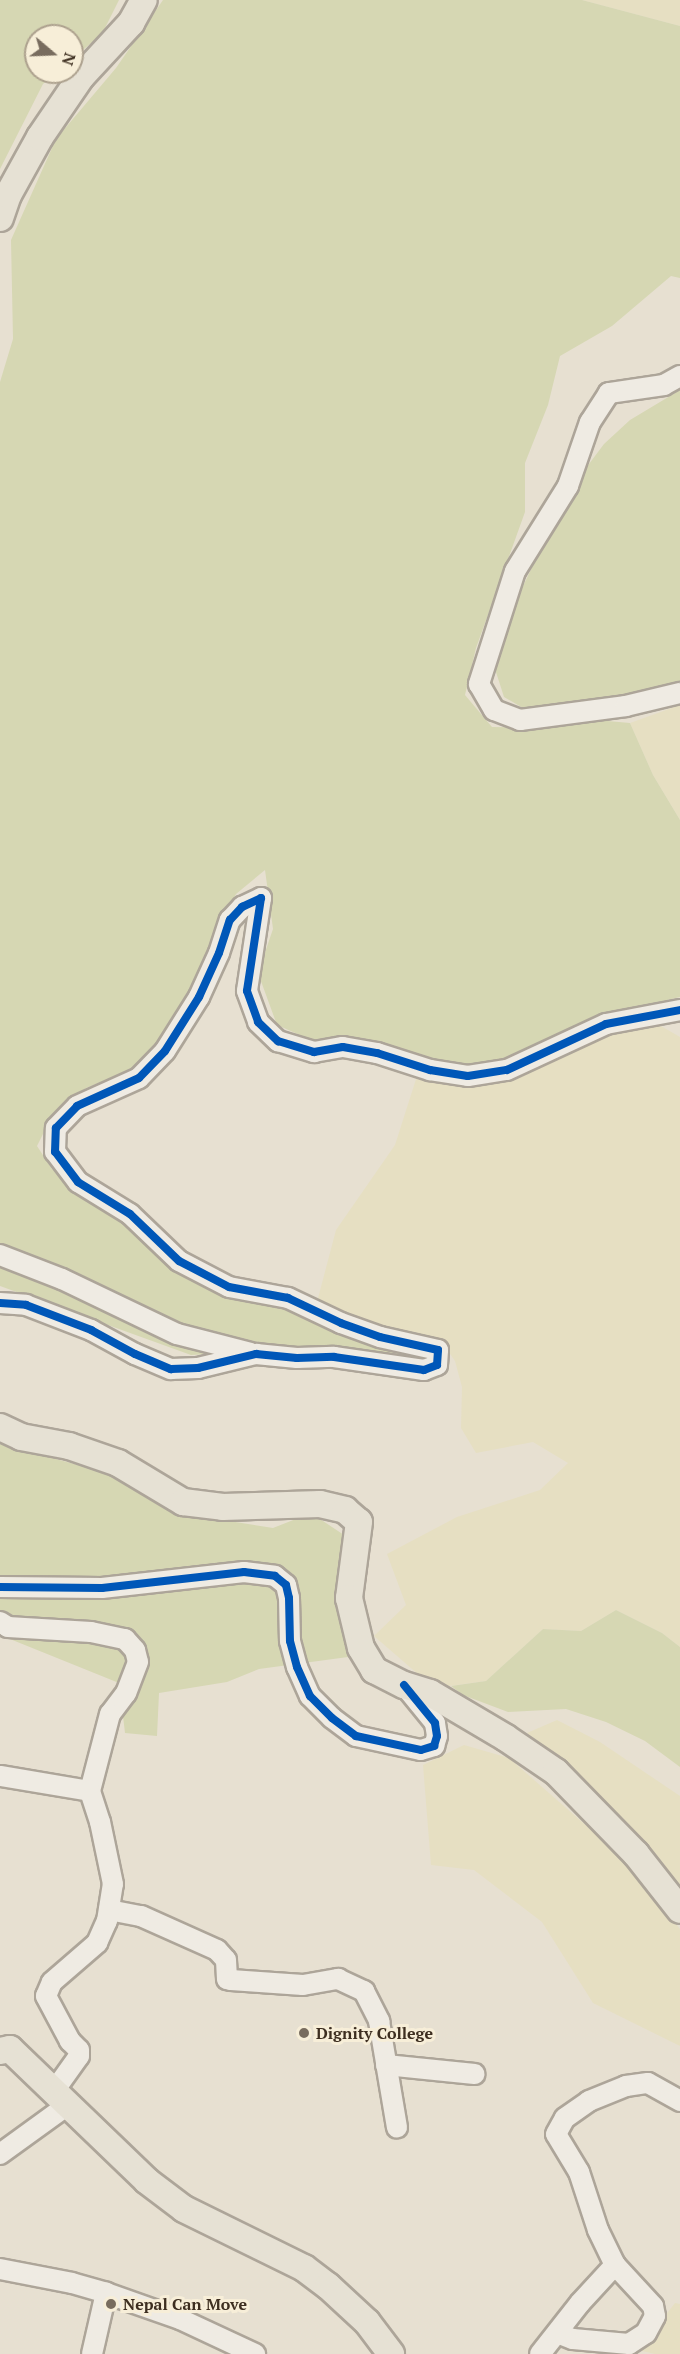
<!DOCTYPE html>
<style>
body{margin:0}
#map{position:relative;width:680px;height:2354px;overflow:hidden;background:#e7e0d1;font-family:"PT Serif",serif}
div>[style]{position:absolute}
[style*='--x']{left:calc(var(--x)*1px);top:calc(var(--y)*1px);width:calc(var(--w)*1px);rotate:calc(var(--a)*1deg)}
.farmland>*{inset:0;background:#e6dfc2}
.green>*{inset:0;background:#d6d7b3}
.roads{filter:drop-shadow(2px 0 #ada599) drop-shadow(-2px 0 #ada599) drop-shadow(0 2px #ada599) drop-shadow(0 -2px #ada599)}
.minor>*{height:20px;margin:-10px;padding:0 10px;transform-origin:10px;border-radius:10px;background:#efebe3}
.major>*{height:26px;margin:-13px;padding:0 13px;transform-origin:13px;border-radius:13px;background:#e6e1d4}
.cycleway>*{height:8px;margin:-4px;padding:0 4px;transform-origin:4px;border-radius:4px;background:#0057b8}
.dots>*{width:16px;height:16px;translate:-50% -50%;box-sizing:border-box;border:3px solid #f7eed8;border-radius:50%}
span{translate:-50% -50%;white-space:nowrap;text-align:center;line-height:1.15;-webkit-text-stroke:6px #f7eed8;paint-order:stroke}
.poi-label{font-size:16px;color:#3d2e20;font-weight:700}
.left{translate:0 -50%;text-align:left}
.north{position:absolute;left:24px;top:24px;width:60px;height:60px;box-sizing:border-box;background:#f7eed8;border:2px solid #ada18e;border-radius:50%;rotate:109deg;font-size:16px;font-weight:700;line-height:24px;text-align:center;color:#3d2e20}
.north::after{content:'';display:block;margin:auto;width:21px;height:27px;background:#786c5e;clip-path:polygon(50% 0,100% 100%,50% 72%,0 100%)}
</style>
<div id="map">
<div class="farmland">
<i style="clip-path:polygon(582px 0,680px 0,680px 26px)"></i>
<i style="clip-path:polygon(680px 705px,680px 820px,653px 775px,630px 723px)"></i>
<i style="clip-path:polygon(654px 1022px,680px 1037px,680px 1647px,662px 1633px,616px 1610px,581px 1631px,543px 1629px,486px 1681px,434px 1688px,374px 1636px,406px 1605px,387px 1554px,457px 1517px,540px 1490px,568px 1463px,533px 1442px,476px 1453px,461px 1428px,462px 1387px,455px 1361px,444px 1345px,382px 1331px,317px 1302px,336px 1230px,395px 1145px,417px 1076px,464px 1085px,507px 1081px,591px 1038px,624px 1027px)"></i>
<i style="clip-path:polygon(557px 1720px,600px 1742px,680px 1796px,680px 1886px,654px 1853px,527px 1733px)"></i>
<i style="clip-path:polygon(464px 1745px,509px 1758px,621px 1856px,680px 1929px,680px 2046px,593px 2003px,542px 1922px,474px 1870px,431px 1865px,423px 1765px)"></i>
<i style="clip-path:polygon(675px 2303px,680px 2304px,680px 2354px,655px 2354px,638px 2350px)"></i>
</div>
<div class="green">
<i style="clip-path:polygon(0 0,119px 0,102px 34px,72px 59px,72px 36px,36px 36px,36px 72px,57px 72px,43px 84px,0 169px)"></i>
<i style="clip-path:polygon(163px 0,582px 0,680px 26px,680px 278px,671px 276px,612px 326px,560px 356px,548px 405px,525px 463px,525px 512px,476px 648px,465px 695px,492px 727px,541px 728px,596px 720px,630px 723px,653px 775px,680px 820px,680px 997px,624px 1010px,557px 1037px,507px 1063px,473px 1069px,438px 1065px,400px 1048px,346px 1040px,309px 1039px,277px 1025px,258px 973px,273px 929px,265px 870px,236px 894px,184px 1004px,154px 1051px,133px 1069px,86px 1088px,52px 1116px,37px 1146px,52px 1169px,93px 1199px,261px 1299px,326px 1324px,406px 1348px,425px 1358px,411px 1362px,305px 1349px,191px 1355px,0 1286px,0 382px,13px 339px,11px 240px,56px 139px,116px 68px)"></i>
<i style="clip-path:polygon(680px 390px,680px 685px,530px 712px,504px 697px,495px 669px,511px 611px,536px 559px,563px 517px,580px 476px,604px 444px,630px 420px)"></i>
<i style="clip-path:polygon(0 1444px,104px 1472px,172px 1512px,273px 1528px,311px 1513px,350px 1539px,336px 1588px,348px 1657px,259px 1669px,227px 1682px,159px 1693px,157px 1736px,125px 1733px,119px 1683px,0 1635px)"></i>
<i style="clip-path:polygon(616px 1610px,662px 1633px,680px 1647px,680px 1767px,645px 1741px,606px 1722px,566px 1709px,508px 1712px,463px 1695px,451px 1686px,486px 1681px,543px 1629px,581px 1631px)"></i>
</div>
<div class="roads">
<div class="minor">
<i style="--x:680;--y:376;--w:18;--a:151"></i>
<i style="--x:664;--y:385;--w:56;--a:171.7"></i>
<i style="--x:609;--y:393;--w:35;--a:123"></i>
<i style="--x:590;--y:422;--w:68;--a:109"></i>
<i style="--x:568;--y:486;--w:100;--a:121.9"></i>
<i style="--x:515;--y:571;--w:119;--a:107.7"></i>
<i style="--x:479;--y:684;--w:30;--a:60"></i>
<i style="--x:494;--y:710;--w:28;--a:21"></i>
<i style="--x:520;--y:720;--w:107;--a:-7.5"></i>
<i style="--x:626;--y:706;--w:56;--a:-13.5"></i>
<i style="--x:0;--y:1255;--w:66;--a:21.2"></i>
<i style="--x:62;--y:1279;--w:127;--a:25.6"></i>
<i style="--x:177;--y:1334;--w:76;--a:14.4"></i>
<i style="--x:0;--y:1303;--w:26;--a:4"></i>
<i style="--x:26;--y:1305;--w:70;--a:21"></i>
<i style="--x:91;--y:1330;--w:50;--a:28.6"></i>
<i style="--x:135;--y:1354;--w:39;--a:23"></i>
<i style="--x:171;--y:1369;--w:27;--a:-2"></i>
<i style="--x:198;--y:1368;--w:60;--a:-13.6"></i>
<i style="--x:256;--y:1354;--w:41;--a:5.6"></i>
<i style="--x:297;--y:1358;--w:37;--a:-2"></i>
<i style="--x:334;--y:1357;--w:91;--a:8.2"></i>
<i style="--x:424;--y:1370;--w:14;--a:-21"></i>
<i style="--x:437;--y:1365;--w:15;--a:-86"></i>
<i style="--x:438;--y:1350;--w:59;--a:-167.4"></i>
<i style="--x:380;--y:1337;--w:41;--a:-160.3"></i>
<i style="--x:341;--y:1323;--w:59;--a:-154.7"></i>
<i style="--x:288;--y:1298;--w:60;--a:-169.4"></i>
<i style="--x:229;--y:1287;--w:56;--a:-152.5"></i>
<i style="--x:179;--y:1261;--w:68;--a:-136.2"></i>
<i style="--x:130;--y:1214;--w:61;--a:-148.4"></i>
<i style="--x:78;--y:1182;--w:38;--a:-127"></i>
<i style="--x:55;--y:1152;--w:24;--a:-88"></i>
<i style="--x:56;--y:1128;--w:30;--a:-46"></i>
<i style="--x:77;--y:1106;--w:68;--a:-24.3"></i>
<i style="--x:139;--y:1078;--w:37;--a:-46"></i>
<i style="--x:165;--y:1051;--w:64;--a:-57.8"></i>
<i style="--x:199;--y:997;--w:48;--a:-65.6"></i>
<i style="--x:219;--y:953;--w:35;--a:-72"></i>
<i style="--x:230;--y:920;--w:18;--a:-47"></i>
<i style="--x:242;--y:907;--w:21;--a:-25"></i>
<i style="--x:261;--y:898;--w:94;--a:98.6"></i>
<i style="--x:247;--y:991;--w:33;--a:70"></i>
<i style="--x:258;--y:1022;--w:28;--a:44"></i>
<i style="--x:278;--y:1041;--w:38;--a:17"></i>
<i style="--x:314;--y:1052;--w:29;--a:-10"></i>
<i style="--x:343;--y:1047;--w:35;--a:10"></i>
<i style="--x:377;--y:1053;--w:56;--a:17.8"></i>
<i style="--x:430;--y:1070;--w:38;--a:9"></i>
<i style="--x:468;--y:1076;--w:39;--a:-9"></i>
<i style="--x:507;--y:1070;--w:109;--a:-24.9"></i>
<i style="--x:606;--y:1024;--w:75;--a:-10.7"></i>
<i style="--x:0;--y:1587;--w:102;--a:0.6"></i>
<i style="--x:102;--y:1588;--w:143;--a:-6.4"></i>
<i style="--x:244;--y:1572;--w:31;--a:7"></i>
<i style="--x:275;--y:1576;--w:14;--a:39"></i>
<i style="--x:286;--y:1585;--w:13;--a:77"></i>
<i style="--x:289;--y:1598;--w:43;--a:88.7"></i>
<i style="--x:290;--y:1641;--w:27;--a:75"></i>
<i style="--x:297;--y:1667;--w:32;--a:66"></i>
<i style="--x:310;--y:1696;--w:31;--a:45"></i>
<i style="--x:332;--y:1718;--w:30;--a:37"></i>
<i style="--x:356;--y:1736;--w:66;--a:12.2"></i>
<i style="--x:421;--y:1750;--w:14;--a:-17"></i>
<i style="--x:434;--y:1746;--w:10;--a:-73"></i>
<i style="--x:437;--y:1736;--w:13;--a:-99"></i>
<i style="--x:435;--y:1723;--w:49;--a:-129.2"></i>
<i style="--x:0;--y:1622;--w:9;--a:32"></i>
<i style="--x:8;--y:1627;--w:83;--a:3.4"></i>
<i style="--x:91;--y:1632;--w:35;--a:12"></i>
<i style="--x:125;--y:1639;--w:15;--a:48"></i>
<i style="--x:135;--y:1650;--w:12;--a:76"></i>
<i style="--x:138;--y:1662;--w:33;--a:111"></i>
<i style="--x:126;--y:1693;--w:26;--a:127"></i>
<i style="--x:110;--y:1714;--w:80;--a:104.6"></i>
<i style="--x:90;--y:1791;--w:91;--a:-170.5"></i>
<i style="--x:109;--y:1910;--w:33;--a:11"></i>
<i style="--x:141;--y:1916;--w:83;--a:24.1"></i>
<i style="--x:217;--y:1950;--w:13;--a:48"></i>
<i style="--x:226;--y:1960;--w:19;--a:87"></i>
<i style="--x:227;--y:1979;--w:4;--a:14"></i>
<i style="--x:231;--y:1980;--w:72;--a:4"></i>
<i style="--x:303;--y:1985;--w:36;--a:-10"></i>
<i style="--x:338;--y:1979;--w:29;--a:25"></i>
<i style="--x:364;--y:1991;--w:34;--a:63"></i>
<i style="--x:379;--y:2021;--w:108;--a:80.4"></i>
<i style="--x:386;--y:2065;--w:89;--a:5.8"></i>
<i style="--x:54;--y:2091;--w:43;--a:-54.5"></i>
<i style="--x:79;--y:2056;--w:6;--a:-90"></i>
<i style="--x:79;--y:2050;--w:13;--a:-135"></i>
<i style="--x:70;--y:2041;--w:51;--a:-118.1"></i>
<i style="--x:46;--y:1996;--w:15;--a:-67"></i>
<i style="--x:52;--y:1982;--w:60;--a:-40.9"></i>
<i style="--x:97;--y:1943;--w:24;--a:-66"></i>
<i style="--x:107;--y:1921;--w:37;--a:-81"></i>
<i style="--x:113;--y:1884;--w:63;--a:-101.8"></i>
<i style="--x:100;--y:1822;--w:33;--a:-108"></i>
<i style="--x:0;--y:2154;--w:85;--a:-35.9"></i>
<i style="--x:0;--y:2269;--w:73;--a:11"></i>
<i style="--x:72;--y:2283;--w:35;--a:16"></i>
<i style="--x:106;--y:2293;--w:78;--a:19.4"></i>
<i style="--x:180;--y:2319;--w:83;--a:25"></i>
<i style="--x:557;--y:2333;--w:17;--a:21"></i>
<i style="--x:573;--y:2339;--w:56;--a:5.1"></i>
<i style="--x:629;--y:2344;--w:20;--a:-33"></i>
<i style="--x:646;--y:2333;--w:19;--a:-62"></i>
<i style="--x:655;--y:2316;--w:10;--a:-101"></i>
<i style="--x:653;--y:2306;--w:56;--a:-132.8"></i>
<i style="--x:615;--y:2265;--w:39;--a:-116"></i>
<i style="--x:598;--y:2230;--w:61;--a:-108.1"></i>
<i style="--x:579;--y:2172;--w:44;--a:-121.2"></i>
<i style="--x:556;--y:2134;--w:18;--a:-61"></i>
<i style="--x:565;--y:2118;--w:29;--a:-35"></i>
<i style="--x:589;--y:2101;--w:40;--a:-22"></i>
<i style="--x:626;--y:2086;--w:22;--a:-8"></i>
<i style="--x:648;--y:2083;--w:37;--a:29"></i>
<i style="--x:92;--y:2354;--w:63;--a:-77.1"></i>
<i style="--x:540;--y:2354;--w:65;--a:-51.9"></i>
<i style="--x:580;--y:2303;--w:52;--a:-47.4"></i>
</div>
<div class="major">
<i style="--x:0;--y:218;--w:24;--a:-71"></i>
<i style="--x:8;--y:195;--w:66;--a:-61.1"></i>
<i style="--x:40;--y:137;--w:73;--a:-55.7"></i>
<i style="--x:81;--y:77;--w:74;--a:-47.2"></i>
<i style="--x:131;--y:23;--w:26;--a:-61"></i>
<i style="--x:0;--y:1427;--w:23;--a:25"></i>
<i style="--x:21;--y:1437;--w:49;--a:10.6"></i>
<i style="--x:69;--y:1446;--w:52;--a:19.1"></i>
<i style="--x:118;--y:1463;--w:76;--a:31"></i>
<i style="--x:183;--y:1502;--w:40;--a:7.1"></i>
<i style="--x:223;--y:1507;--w:97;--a:-1.8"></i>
<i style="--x:320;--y:1504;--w:26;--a:13"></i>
<i style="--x:345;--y:1510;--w:18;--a:41"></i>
<i style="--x:359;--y:1522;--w:77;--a:97.5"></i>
<i style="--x:349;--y:1598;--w:51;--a:76.5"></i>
<i style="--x:361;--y:1648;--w:26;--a:59"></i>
<i style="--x:374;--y:1670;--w:34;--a:27"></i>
<i style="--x:404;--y:1685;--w:27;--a:17"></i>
<i style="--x:430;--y:1693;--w:88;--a:30.6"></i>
<i style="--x:506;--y:1738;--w:60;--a:34.2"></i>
<i style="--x:556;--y:1772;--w:115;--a:45.7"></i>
<i style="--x:636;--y:1854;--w:71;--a:51.8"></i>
<i style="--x:0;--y:2051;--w:10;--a:-11"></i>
<i style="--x:10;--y:2049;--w:190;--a:43.9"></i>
<i style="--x:147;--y:2181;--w:46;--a:37.1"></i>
<i style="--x:184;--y:2209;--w:134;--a:26.2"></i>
<i style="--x:304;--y:2268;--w:30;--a:37"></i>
<i style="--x:328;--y:2286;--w:53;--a:42.7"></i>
<i style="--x:367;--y:2322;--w:40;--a:53"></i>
</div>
</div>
<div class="cycleway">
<i style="--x:0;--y:1303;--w:26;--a:4"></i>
<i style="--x:26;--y:1305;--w:70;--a:21"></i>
<i style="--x:91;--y:1330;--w:50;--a:28.6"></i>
<i style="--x:135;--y:1354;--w:39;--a:23"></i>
<i style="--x:171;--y:1369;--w:27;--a:-2"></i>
<i style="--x:198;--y:1368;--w:60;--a:-13.6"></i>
<i style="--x:256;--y:1354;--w:41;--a:5.6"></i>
<i style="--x:297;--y:1358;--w:37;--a:-2"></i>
<i style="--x:334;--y:1357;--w:91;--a:8.2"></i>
<i style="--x:424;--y:1370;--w:14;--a:-21"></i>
<i style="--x:437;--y:1365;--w:15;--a:-86"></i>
<i style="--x:438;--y:1350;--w:59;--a:-167.4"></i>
<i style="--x:380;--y:1337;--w:41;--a:-160.3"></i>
<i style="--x:341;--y:1323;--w:59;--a:-154.7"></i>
<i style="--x:288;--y:1298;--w:60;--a:-169.4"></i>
<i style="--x:229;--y:1287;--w:56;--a:-152.5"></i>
<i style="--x:179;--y:1261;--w:68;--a:-136.2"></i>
<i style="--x:130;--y:1214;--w:61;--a:-148.4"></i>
<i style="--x:78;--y:1182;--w:38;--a:-127"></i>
<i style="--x:55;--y:1152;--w:24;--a:-88"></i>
<i style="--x:56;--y:1128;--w:30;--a:-46"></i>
<i style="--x:77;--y:1106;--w:68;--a:-24.3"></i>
<i style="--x:139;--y:1078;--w:37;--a:-46"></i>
<i style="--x:165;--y:1051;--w:64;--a:-57.8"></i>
<i style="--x:199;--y:997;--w:48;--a:-65.6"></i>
<i style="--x:219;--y:953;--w:35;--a:-72"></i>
<i style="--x:230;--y:920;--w:18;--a:-47"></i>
<i style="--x:242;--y:907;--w:21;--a:-25"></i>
<i style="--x:261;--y:898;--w:94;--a:98.6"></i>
<i style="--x:247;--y:991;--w:33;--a:70"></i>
<i style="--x:258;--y:1022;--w:28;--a:44"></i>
<i style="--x:278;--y:1041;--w:38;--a:17"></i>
<i style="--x:314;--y:1052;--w:29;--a:-10"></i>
<i style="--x:343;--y:1047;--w:35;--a:10"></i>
<i style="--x:377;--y:1053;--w:56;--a:17.8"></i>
<i style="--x:430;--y:1070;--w:38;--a:9"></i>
<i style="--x:468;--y:1076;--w:39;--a:-9"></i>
<i style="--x:507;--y:1070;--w:109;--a:-24.9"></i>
<i style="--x:606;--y:1024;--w:75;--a:-10.7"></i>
<i style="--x:0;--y:1587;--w:102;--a:0.6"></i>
<i style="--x:102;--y:1588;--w:143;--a:-6.4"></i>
<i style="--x:244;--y:1572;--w:31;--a:7"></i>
<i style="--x:275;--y:1576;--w:14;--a:39"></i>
<i style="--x:286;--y:1585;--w:13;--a:77"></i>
<i style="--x:289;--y:1598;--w:43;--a:88.7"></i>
<i style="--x:290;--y:1641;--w:27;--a:75"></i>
<i style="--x:297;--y:1667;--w:32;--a:66"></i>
<i style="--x:310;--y:1696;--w:31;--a:45"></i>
<i style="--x:332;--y:1718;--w:30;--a:37"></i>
<i style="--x:356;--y:1736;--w:66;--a:12.2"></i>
<i style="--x:421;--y:1750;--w:14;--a:-17"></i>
<i style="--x:434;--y:1746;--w:10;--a:-73"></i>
<i style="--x:437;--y:1736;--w:13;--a:-99"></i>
<i style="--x:435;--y:1723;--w:49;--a:-129.2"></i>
</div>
<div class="dots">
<i style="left:304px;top:2033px;background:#786c5e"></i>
<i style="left:111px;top:2304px;background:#786c5e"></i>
</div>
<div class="poi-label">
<span class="left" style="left:316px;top:2033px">Dignity College</span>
<span class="left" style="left:123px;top:2304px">Nepal Can Move</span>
</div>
<div class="north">N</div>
</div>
